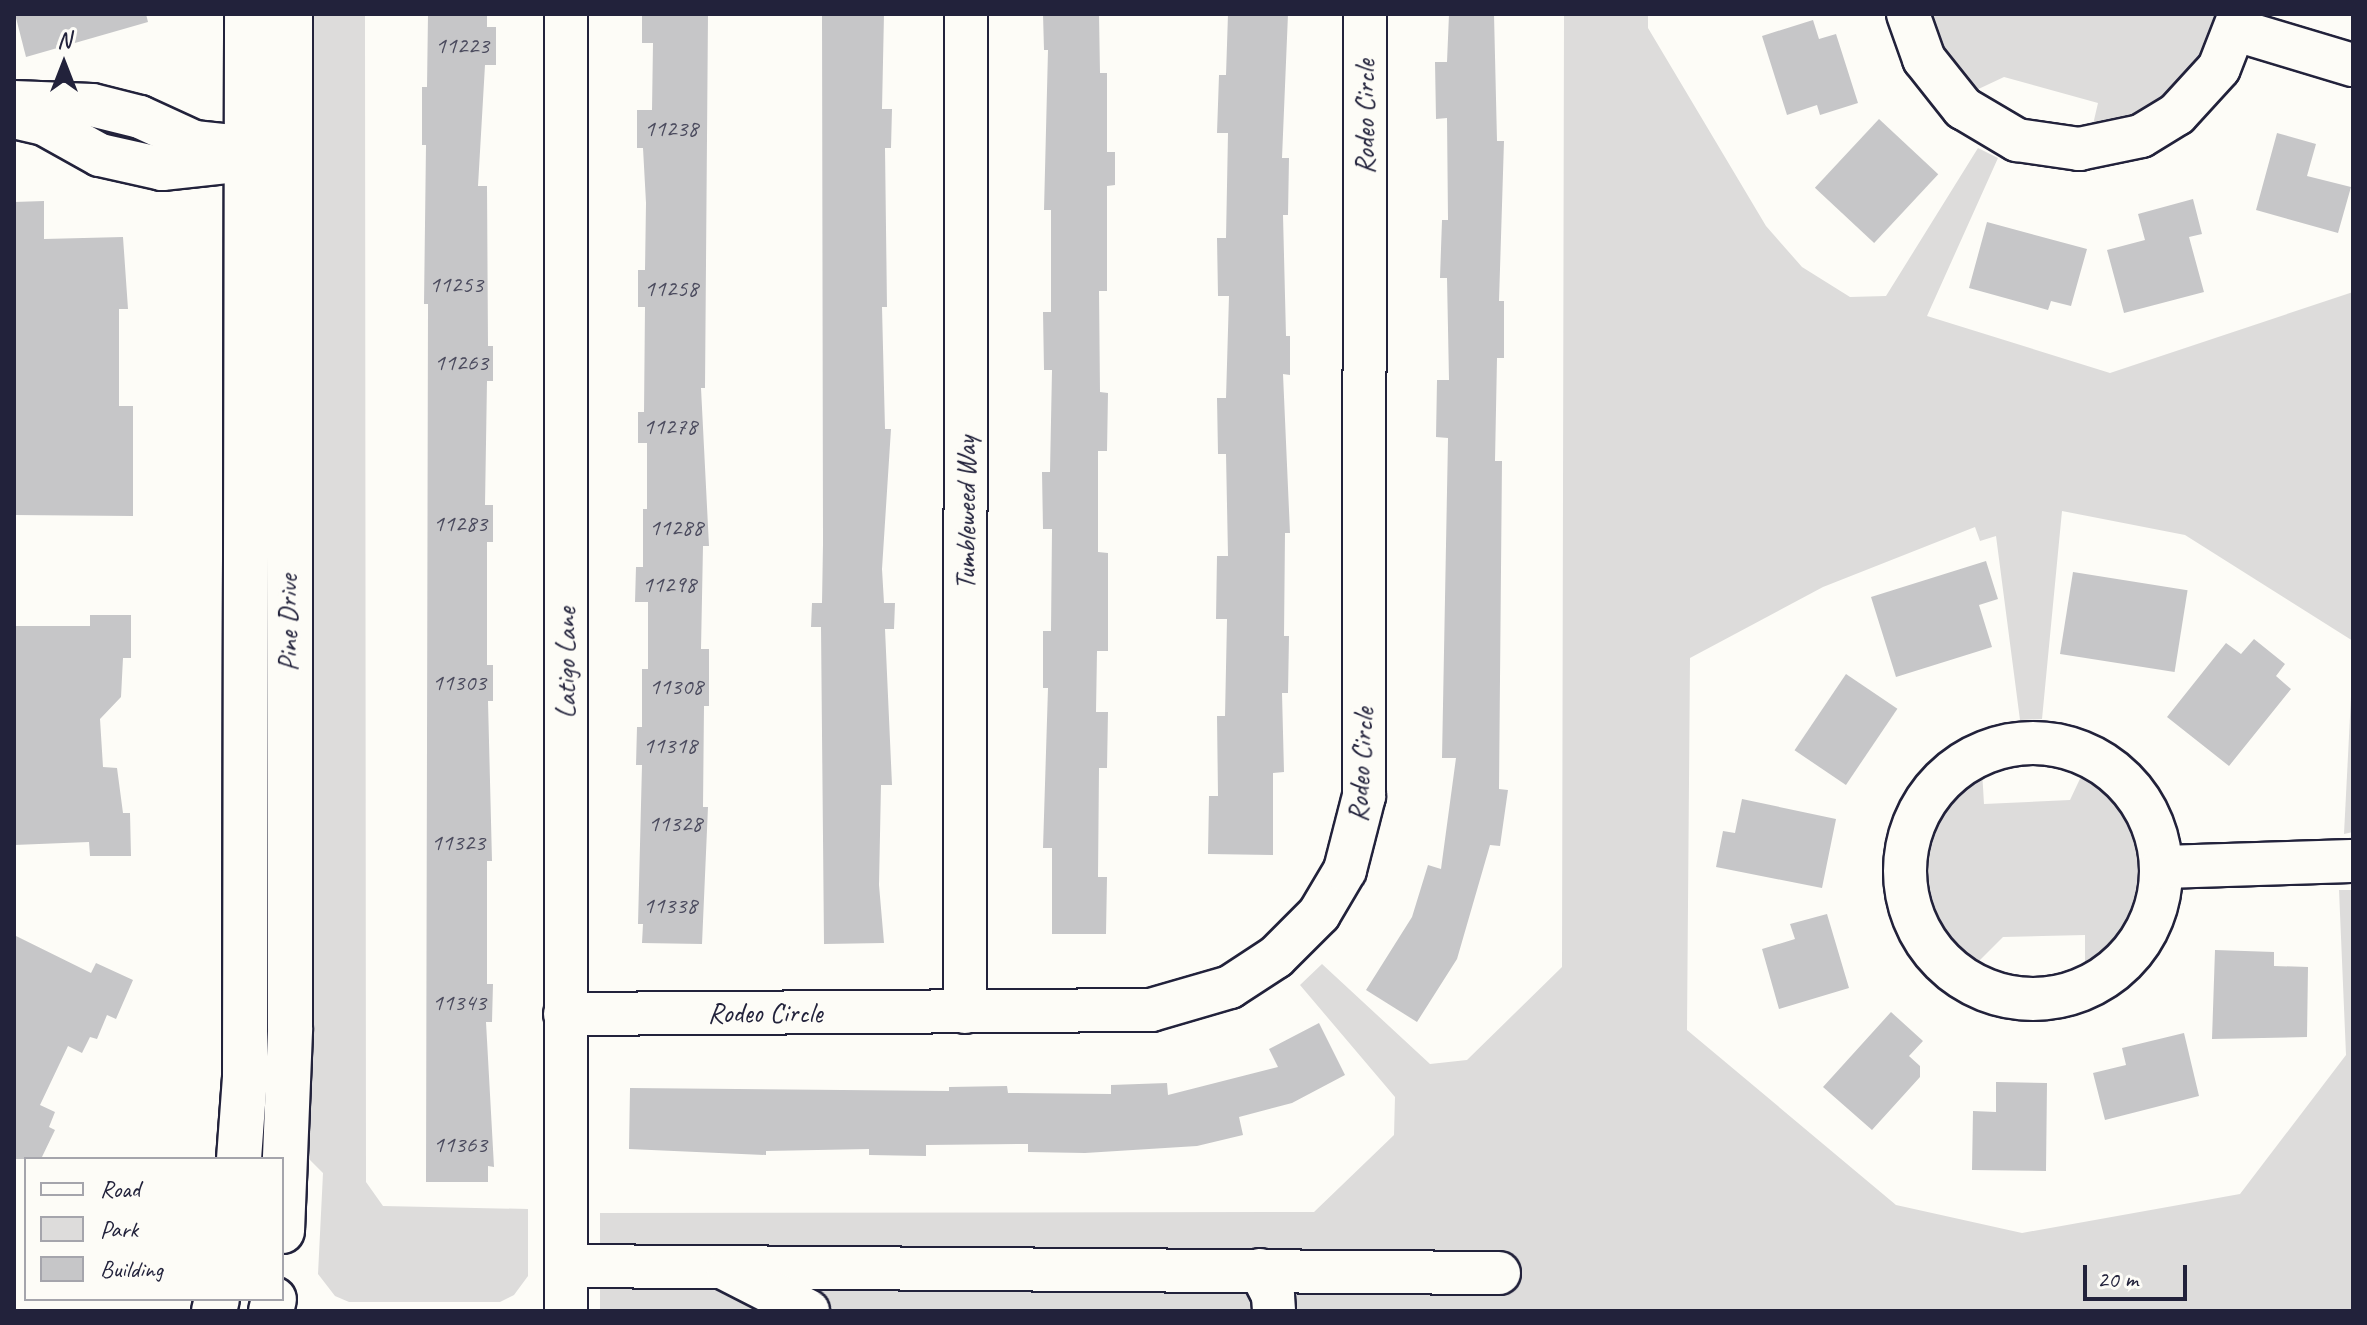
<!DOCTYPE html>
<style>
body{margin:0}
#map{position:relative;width:2367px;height:1325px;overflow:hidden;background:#fdfcf7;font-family:Caveat,sans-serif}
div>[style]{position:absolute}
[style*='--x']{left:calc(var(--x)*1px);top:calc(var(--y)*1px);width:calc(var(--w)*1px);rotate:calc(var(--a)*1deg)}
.green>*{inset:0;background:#dddcdb}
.building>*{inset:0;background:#c6c6c8;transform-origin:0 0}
.roads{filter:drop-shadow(2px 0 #22223b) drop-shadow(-2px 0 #22223b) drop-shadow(0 2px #22223b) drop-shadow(0 -2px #22223b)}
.minor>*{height:42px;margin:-21px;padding:0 21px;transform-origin:21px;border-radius:21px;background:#fdfcf7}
.minor>.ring{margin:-21px;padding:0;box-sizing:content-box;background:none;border:42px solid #fdfcf7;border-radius:50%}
.major>*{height:44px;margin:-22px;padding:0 22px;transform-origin:22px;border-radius:22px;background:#fdfcf7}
span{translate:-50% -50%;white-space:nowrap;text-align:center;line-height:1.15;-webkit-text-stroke:7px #fdfcf7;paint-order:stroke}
.number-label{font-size:24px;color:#4b4b5e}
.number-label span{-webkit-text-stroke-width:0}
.street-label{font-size:28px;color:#22223b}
.frame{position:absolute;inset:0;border:16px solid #22223b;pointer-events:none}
.legend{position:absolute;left:24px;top:1157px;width:260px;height:144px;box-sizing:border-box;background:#fdfcf7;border:2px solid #a5a5ac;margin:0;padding:10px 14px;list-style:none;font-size:24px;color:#22223b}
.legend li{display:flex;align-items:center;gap:16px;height:40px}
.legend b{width:40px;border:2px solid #a5a5ac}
.north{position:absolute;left:24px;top:24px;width:80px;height:80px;-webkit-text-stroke:6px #fdfcf7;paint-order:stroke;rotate:0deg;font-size:22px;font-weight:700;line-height:32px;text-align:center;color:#22223b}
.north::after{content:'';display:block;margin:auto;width:28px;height:36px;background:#22223b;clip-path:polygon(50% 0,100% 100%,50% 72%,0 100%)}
.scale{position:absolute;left:2083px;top:1265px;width:104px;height:36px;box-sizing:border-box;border:4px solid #22223b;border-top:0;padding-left:10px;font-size:24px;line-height:28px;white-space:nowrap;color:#22223b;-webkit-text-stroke:6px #fdfcf7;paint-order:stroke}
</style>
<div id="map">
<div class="green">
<i style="clip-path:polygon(310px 14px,365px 14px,366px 1182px,383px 1206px,528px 1209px,528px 1276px,514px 1295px,500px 1302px,349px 1302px,335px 1296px,318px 1274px,323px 1173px,309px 1159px)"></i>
<i style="clip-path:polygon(1564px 14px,1648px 14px,1648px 28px,1766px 226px,1802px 267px,1850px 297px,1886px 296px,1978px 148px,1998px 158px,1927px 316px,2110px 373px,2353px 292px,2353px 641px,2185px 535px,2062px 511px,2042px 719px,2020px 720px,1996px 536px,1980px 541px,1975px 527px,1823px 587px,1690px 658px,1687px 1030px,1896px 1205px,2022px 1233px,2240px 1194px,2346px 1055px,2339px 890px,2352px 890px,2353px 1311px,600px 1311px,600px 1213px,1314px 1212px,1394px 1135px,1395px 1097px,1300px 985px,1322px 964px,1430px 1064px,1467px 1060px,1562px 967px)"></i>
<i style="clip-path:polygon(1922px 14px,2227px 14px,2214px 52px,2167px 106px,2091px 133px,2098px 103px,2004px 77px,1970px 93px,1962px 89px)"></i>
<i style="clip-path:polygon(2353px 658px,2353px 832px,2344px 834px)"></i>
<i style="clip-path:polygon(2086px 766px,2124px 795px,2149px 853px,2149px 881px,2128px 935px,2100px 966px,2085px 967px,2085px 935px,2003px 937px,1974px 966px,1965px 964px,1940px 936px,1920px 891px,1922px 835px,1932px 812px,1951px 786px,1982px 770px,1984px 804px,2070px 800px)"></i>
</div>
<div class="building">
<i style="clip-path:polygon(15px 14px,146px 14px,148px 22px,26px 57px)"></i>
<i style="clip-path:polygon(428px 14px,487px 14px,487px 27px,496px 27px,496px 65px,485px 65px,478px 186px,487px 186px,488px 346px,493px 346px,493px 381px,487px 381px,485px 505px,493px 505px,493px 542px,487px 542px,487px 665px,493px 665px,493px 701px,488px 701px,492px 861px,487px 861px,487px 984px,493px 984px,492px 1022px,486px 1022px,494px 1167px,488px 1166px,488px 1182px,426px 1182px,428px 304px,424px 304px,426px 145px,422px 145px,422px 87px,427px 87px)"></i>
<i style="clip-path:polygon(642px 14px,708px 14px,705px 388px,701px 388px,709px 546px,703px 546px,701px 649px,709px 649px,709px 706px,704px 706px,703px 807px,708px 807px,702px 944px,642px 943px,643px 924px,638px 924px,642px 765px,636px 765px,637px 727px,642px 727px,642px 669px,648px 669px,648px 602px,635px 602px,636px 567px,643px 567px,643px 509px,647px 509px,647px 443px,638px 443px,638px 412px,644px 412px,645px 307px,638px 307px,638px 270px,645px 270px,646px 203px,643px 148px,637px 148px,637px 110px,652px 110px,653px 43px,642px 43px)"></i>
<i style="clip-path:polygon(822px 14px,884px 14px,882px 109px,892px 109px,891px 148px,885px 148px,887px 307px,882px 307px,885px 429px,891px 429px,882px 569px,884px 603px,895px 603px,894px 629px,885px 629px,892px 785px,881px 785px,879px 885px,884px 943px,824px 944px,821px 627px,811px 627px,812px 603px,822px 603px,823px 544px)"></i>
<i style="clip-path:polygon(1043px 14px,1099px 14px,1100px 73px,1107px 73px,1107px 152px,1115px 152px,1115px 185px,1107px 186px,1107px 291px,1099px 291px,1100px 392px,1108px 393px,1107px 451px,1098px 451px,1098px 552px,1108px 553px,1108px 651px,1097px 651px,1096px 712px,1108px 712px,1107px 768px,1099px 768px,1098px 877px,1107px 877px,1106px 934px,1052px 934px,1052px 848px,1043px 848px,1048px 688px,1043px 688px,1043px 631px,1051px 631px,1052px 529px,1043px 529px,1042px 472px,1050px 472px,1052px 370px,1044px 370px,1043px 312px,1051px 312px,1051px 210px,1044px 210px,1048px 50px,1044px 50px)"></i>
<i style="clip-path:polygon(1228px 14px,1288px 14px,1282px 158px,1289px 158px,1288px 215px,1283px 215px,1286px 336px,1290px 336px,1290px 375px,1283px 374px,1290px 533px,1285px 533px,1284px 636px,1289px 636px,1288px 693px,1282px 693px,1284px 772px,1273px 773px,1273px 855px,1208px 854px,1209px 796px,1218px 796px,1217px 716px,1225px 716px,1227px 619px,1216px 619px,1217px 556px,1228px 556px,1226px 454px,1218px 454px,1217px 398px,1226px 398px,1229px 296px,1218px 296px,1217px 238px,1226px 238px,1228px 133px,1217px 133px,1219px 75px,1226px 75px)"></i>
<i style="clip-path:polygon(1449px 14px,1494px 14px,1497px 141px,1504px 141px,1499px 301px,1504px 301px,1504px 358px,1497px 358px,1495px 461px,1502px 461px,1499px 789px,1508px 790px,1500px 846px,1490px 845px,1457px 959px,1417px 1022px,1366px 990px,1412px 917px,1428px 865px,1441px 869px,1456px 758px,1442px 758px,1448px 438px,1436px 437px,1437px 380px,1449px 380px,1447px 278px,1440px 278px,1442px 220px,1448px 220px,1447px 118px,1436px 119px,1435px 62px,1447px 62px)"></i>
<i style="clip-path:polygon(1813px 20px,1819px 39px,1836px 34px,1858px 103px,1820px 115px,1817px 105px,1787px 115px,1762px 36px)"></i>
<i style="left:1879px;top:119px;width:81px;height:94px;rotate:43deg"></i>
<i style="clip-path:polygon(2277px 133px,2316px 144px,2307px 176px,2351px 187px,2338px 233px,2256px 210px)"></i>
<i style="clip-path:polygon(2193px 199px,2202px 234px,2189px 237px,2204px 292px,2124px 313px,2107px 250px,2145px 240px,2138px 214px)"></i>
<i style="clip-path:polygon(44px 201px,44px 239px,123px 237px,128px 309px,119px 309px,119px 406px,133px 406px,133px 516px,14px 515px,14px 202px)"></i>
<i style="clip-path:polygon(1987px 222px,2087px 249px,2071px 306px,2051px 301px,2048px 310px,1969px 288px)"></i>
<i style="clip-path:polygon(1986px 561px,1998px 599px,1979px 605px,1992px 647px,1896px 677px,1871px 597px)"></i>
<i style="left:2073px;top:572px;width:116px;height:83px;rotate:9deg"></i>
<i style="clip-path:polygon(90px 615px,131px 615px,131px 658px,123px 658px,121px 697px,100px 719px,103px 767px,117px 768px,123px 813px,130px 813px,131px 856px,90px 856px,89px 842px,14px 845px,14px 626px,90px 626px)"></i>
<i style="clip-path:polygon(2254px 639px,2285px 664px,2276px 676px,2291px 689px,2229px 766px,2167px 717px,2226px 643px,2241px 654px)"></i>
<i style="left:1846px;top:674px;width:62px;height:92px;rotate:34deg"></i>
<i style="clip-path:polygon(1742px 799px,1836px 819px,1822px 888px,1716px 867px,1723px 831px,1735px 833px)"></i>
<i style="clip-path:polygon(1827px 914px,1849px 988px,1779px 1009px,1762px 949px,1795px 939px,1790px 924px)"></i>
<i style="clip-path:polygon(14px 935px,91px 973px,96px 963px,133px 980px,116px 1019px,107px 1015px,97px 1039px,90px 1037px,82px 1053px,68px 1046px,40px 1105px,55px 1112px,49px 1127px,55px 1130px,41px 1159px,14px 1159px)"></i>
<i style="clip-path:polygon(2215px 950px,2274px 952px,2274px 966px,2308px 967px,2307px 1037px,2212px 1039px)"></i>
<i style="clip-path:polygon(1891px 1012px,1923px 1041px,1909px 1056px,1920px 1066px,1920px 1077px,1872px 1130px,1823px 1087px)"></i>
<i style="clip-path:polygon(1319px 1023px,1345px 1075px,1292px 1103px,1239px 1117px,1243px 1135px,1197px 1146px,1085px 1153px,1028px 1152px,1028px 1144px,926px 1145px,926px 1156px,869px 1155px,869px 1149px,766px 1151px,766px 1155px,629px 1149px,630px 1088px,949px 1091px,949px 1087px,1007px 1086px,1008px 1093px,1111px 1094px,1111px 1085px,1167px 1083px,1168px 1095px,1278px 1067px,1269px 1049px)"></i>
<i style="clip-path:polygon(2184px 1033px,2199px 1096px,2105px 1120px,2093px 1073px,2126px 1065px,2122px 1048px)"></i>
<i style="clip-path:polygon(1996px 1082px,2047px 1083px,2046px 1171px,1972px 1170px,1973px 1111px,1996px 1112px)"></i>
</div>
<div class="roads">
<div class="minor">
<i style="--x:1908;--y:14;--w:48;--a:70.4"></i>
<i style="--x:1924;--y:59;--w:63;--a:51.5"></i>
<i style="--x:1963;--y:108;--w:63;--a:30.7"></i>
<i style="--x:2017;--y:140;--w:63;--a:8.3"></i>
<i style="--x:2079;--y:149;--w:63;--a:-11.8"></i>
<i style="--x:2141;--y:136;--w:42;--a:-31.4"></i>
<i style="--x:2177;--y:114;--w:62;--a:-47.6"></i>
<i style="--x:2219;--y:68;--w:58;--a:-68.7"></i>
<i style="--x:2236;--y:30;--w:122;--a:16.7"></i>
<i style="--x:14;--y:102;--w:78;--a:2.2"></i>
<i style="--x:92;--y:105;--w:49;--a:14"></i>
<i style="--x:140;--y:117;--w:60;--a:24.8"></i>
<i style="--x:194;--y:142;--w:47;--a:6.1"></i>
<i style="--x:14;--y:117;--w:31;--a:13"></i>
<i style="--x:44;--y:124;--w:64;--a:29"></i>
<i style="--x:100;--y:155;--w:64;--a:12.7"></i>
<i style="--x:162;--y:169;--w:120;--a:-6.2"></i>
<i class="ring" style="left:1905px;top:743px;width:214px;height:214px"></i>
<i style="--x:2162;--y:867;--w:191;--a:-1.8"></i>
<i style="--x:965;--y:1012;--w:998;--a:-89.94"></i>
<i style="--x:565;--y:1014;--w:586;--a:-0.39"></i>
<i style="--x:1151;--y:1010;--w:82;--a:-16.2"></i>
<i style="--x:1230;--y:987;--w:55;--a:-33.1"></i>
<i style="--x:1276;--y:957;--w:61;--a:-45"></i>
<i style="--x:1319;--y:914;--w:51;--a:-59.4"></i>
<i style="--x:1345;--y:870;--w:76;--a:-75.6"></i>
<i style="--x:1364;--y:796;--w:782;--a:-89.93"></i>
<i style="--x:566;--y:1266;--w:933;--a:0.43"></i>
<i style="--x:728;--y:1270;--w:90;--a:27.1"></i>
<i style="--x:1260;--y:1270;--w:29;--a:63"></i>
<i style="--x:1273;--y:1296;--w:15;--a:86"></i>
<i style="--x:566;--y:1311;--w:1297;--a:-90"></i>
</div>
<div class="major">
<i style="--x:239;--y:1159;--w:82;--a:-85.8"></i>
<i style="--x:245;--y:1077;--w:1063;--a:-89.89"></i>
<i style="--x:282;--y:1231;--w:203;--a:-87.7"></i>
<i style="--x:290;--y:1028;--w:1014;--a:-90"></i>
<i style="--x:214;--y:1311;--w:12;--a:-76"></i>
<i style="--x:271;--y:1311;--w:12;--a:-76"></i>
</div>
</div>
<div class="number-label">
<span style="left:462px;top:46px">11223</span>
<span style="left:671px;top:129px">11238</span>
<span style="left:456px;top:285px">11253</span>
<span style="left:671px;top:289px">11258</span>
<span style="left:461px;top:363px">11263</span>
<span style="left:670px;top:427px">11278</span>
<span style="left:460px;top:524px">11283</span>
<span style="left:676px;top:528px">11288</span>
<span style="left:669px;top:585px">11298</span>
<span style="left:459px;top:683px">11303</span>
<span style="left:676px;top:687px">11308</span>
<span style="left:670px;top:746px">11318</span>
<span style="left:675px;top:824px">11328</span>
<span style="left:458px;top:843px">11323</span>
<span style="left:670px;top:906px">11338</span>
<span style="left:459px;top:1003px">11343</span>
<span style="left:460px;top:1145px">11363</span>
</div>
<div class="street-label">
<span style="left:1365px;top:117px;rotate:-90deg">Rodeo Circle</span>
<span style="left:966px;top:513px;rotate:-90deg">Tumbleweed Way</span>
<span style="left:288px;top:623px;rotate:-90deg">Pine Drive</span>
<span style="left:566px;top:663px;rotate:-90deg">Latigo Lane</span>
<span style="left:1361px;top:765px;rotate:-87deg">Rodeo Circle</span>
<span style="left:765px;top:1013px">Rodeo Circle</span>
</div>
<div class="frame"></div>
<ul class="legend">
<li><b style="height:10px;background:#fdfcf7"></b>Road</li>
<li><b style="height:22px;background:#dddcdb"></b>Park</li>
<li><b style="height:22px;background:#c6c6c8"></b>Building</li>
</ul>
<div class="north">N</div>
<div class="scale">20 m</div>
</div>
